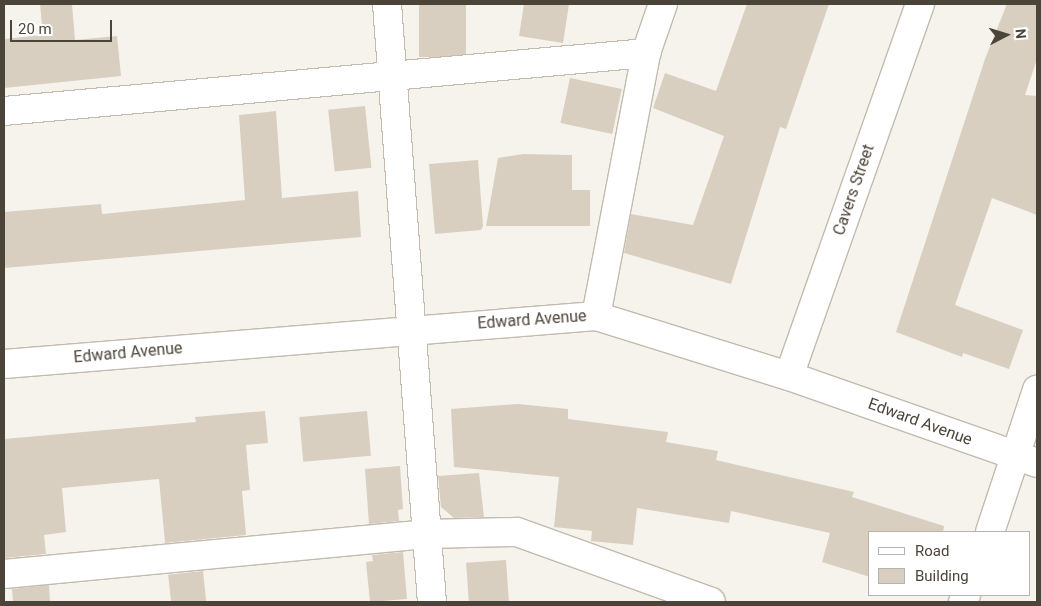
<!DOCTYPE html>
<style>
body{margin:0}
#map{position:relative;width:1041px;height:606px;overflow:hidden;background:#f6f3ec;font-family:Roboto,sans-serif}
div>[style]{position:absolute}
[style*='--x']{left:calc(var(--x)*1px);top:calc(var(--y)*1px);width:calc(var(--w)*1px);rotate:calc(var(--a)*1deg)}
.building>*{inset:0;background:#d8cfc1;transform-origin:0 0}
.roads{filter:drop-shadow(1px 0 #c2bbae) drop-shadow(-1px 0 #c2bbae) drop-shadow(0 1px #c2bbae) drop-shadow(0 -1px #c2bbae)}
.minor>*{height:28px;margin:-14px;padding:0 14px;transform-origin:14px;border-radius:14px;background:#fff}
span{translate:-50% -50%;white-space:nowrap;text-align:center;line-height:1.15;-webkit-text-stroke:5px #fff;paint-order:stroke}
.street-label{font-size:16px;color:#4b4439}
.frame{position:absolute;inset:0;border:5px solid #4b4439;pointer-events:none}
.legend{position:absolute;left:868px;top:531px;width:162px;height:65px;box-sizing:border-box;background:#fff;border:1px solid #b7b4b0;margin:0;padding:6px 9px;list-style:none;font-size:15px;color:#4b4439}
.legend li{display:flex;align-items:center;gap:10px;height:25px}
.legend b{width:25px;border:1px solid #b7b4b0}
.north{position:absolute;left:981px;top:10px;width:50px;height:50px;-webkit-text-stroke:4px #fff;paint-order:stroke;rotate:85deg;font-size:14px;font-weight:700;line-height:20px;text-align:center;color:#4b4439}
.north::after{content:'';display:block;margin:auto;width:18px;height:22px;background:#4b4439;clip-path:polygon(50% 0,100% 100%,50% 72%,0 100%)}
.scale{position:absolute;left:10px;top:20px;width:102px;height:22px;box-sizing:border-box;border:2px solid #4b4439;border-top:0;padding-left:6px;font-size:15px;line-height:18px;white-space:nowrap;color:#4b4439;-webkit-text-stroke:4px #fff;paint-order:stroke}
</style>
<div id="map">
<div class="building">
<i style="clip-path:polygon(40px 4px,72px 4px,75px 40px,117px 36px,121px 76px,4px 88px,4px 39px,43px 35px)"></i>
<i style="left:419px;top:4px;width:47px;height:53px"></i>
<i style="clip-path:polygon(524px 4px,569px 4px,563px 43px,519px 36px)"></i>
<i style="clip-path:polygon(747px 4px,829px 4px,786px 129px,780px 127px,731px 284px,624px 253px,631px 214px,693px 225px,724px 136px,653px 108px,665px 73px,716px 91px)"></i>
<i style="clip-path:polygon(1007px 4px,1037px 4px,1037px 59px,1025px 95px,1037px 96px,1037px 215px,992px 198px,955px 305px,1023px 330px,1009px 369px,963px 353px,962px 357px,896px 332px,985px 59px)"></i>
<i style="left:570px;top:78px;width:53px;height:46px;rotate:12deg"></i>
<i style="left:365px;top:106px;width:62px;height:37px;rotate:84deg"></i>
<i style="clip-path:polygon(276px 111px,282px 198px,358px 191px,361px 237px,4px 268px,4px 212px,101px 204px,102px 214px,245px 200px,239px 115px)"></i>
<i style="clip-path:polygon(523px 154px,572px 155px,572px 190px,590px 190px,590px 226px,486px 226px,498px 158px)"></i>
<i style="clip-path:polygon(478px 160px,483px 226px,481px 230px,435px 234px,429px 164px)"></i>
<i style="clip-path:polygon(518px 404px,568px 409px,568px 419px,668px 432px,666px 442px,718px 451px,716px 460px,854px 492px,852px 497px,944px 526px,943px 532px,870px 532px,870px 577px,822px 562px,830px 533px,731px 511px,729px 523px,637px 508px,633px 545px,591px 541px,592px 531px,554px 527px,559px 477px,454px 467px,451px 409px)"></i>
<i style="clip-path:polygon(265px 411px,268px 443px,246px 445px,250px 490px,242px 491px,246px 535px,165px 543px,159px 479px,62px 488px,66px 532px,44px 535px,46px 554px,4px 558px,4px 439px,196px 422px,195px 417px)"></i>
<i style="left:367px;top:411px;width:45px;height:68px;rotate:85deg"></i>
<i style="clip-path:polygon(400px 466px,403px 509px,398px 510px,399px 521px,369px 524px,365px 469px)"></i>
<i style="clip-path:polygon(479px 473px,484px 517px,454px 518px,441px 507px,438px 476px)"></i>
<i style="clip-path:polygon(403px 552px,407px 599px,370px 602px,366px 562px,373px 561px,372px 555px)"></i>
<i style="left:506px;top:560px;width:41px;height:40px;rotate:86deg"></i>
<i style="left:203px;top:571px;width:31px;height:35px;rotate:84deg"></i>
<i style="clip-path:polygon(49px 585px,50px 602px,13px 602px,12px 589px)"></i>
</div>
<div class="roads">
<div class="minor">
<i style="--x:387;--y:4;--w:600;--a:85.7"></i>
<i style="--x:4;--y:111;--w:645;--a:-5.16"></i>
<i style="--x:596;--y:316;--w:268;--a:-79.2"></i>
<i style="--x:646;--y:53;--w:52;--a:-70.9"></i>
<i style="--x:4;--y:364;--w:594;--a:-4.64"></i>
<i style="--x:596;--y:316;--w:202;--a:17.3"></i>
<i style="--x:789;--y:376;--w:263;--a:19.3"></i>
<i style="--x:789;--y:376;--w:394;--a:-70.6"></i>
<i style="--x:990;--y:532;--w:150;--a:-71.7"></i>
<i style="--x:4;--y:574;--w:424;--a:-5.4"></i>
<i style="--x:426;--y:534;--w:91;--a:-1.3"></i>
<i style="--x:517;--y:532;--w:206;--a:19.8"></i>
<i style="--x:963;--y:602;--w:8;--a:-67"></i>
</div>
</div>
<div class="street-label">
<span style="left:854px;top:190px;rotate:-71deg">Cavers Street</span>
<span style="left:532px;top:320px;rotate:-4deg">Edward Avenue</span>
<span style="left:128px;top:353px;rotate:-5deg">Edward Avenue</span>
<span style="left:920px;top:422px;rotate:20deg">Edward Avenue</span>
</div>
<div class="frame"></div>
<ul class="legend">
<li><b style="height:6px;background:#fff"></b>Road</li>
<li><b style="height:14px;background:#d8cfc1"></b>Building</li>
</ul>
<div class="north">N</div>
<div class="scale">20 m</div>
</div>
